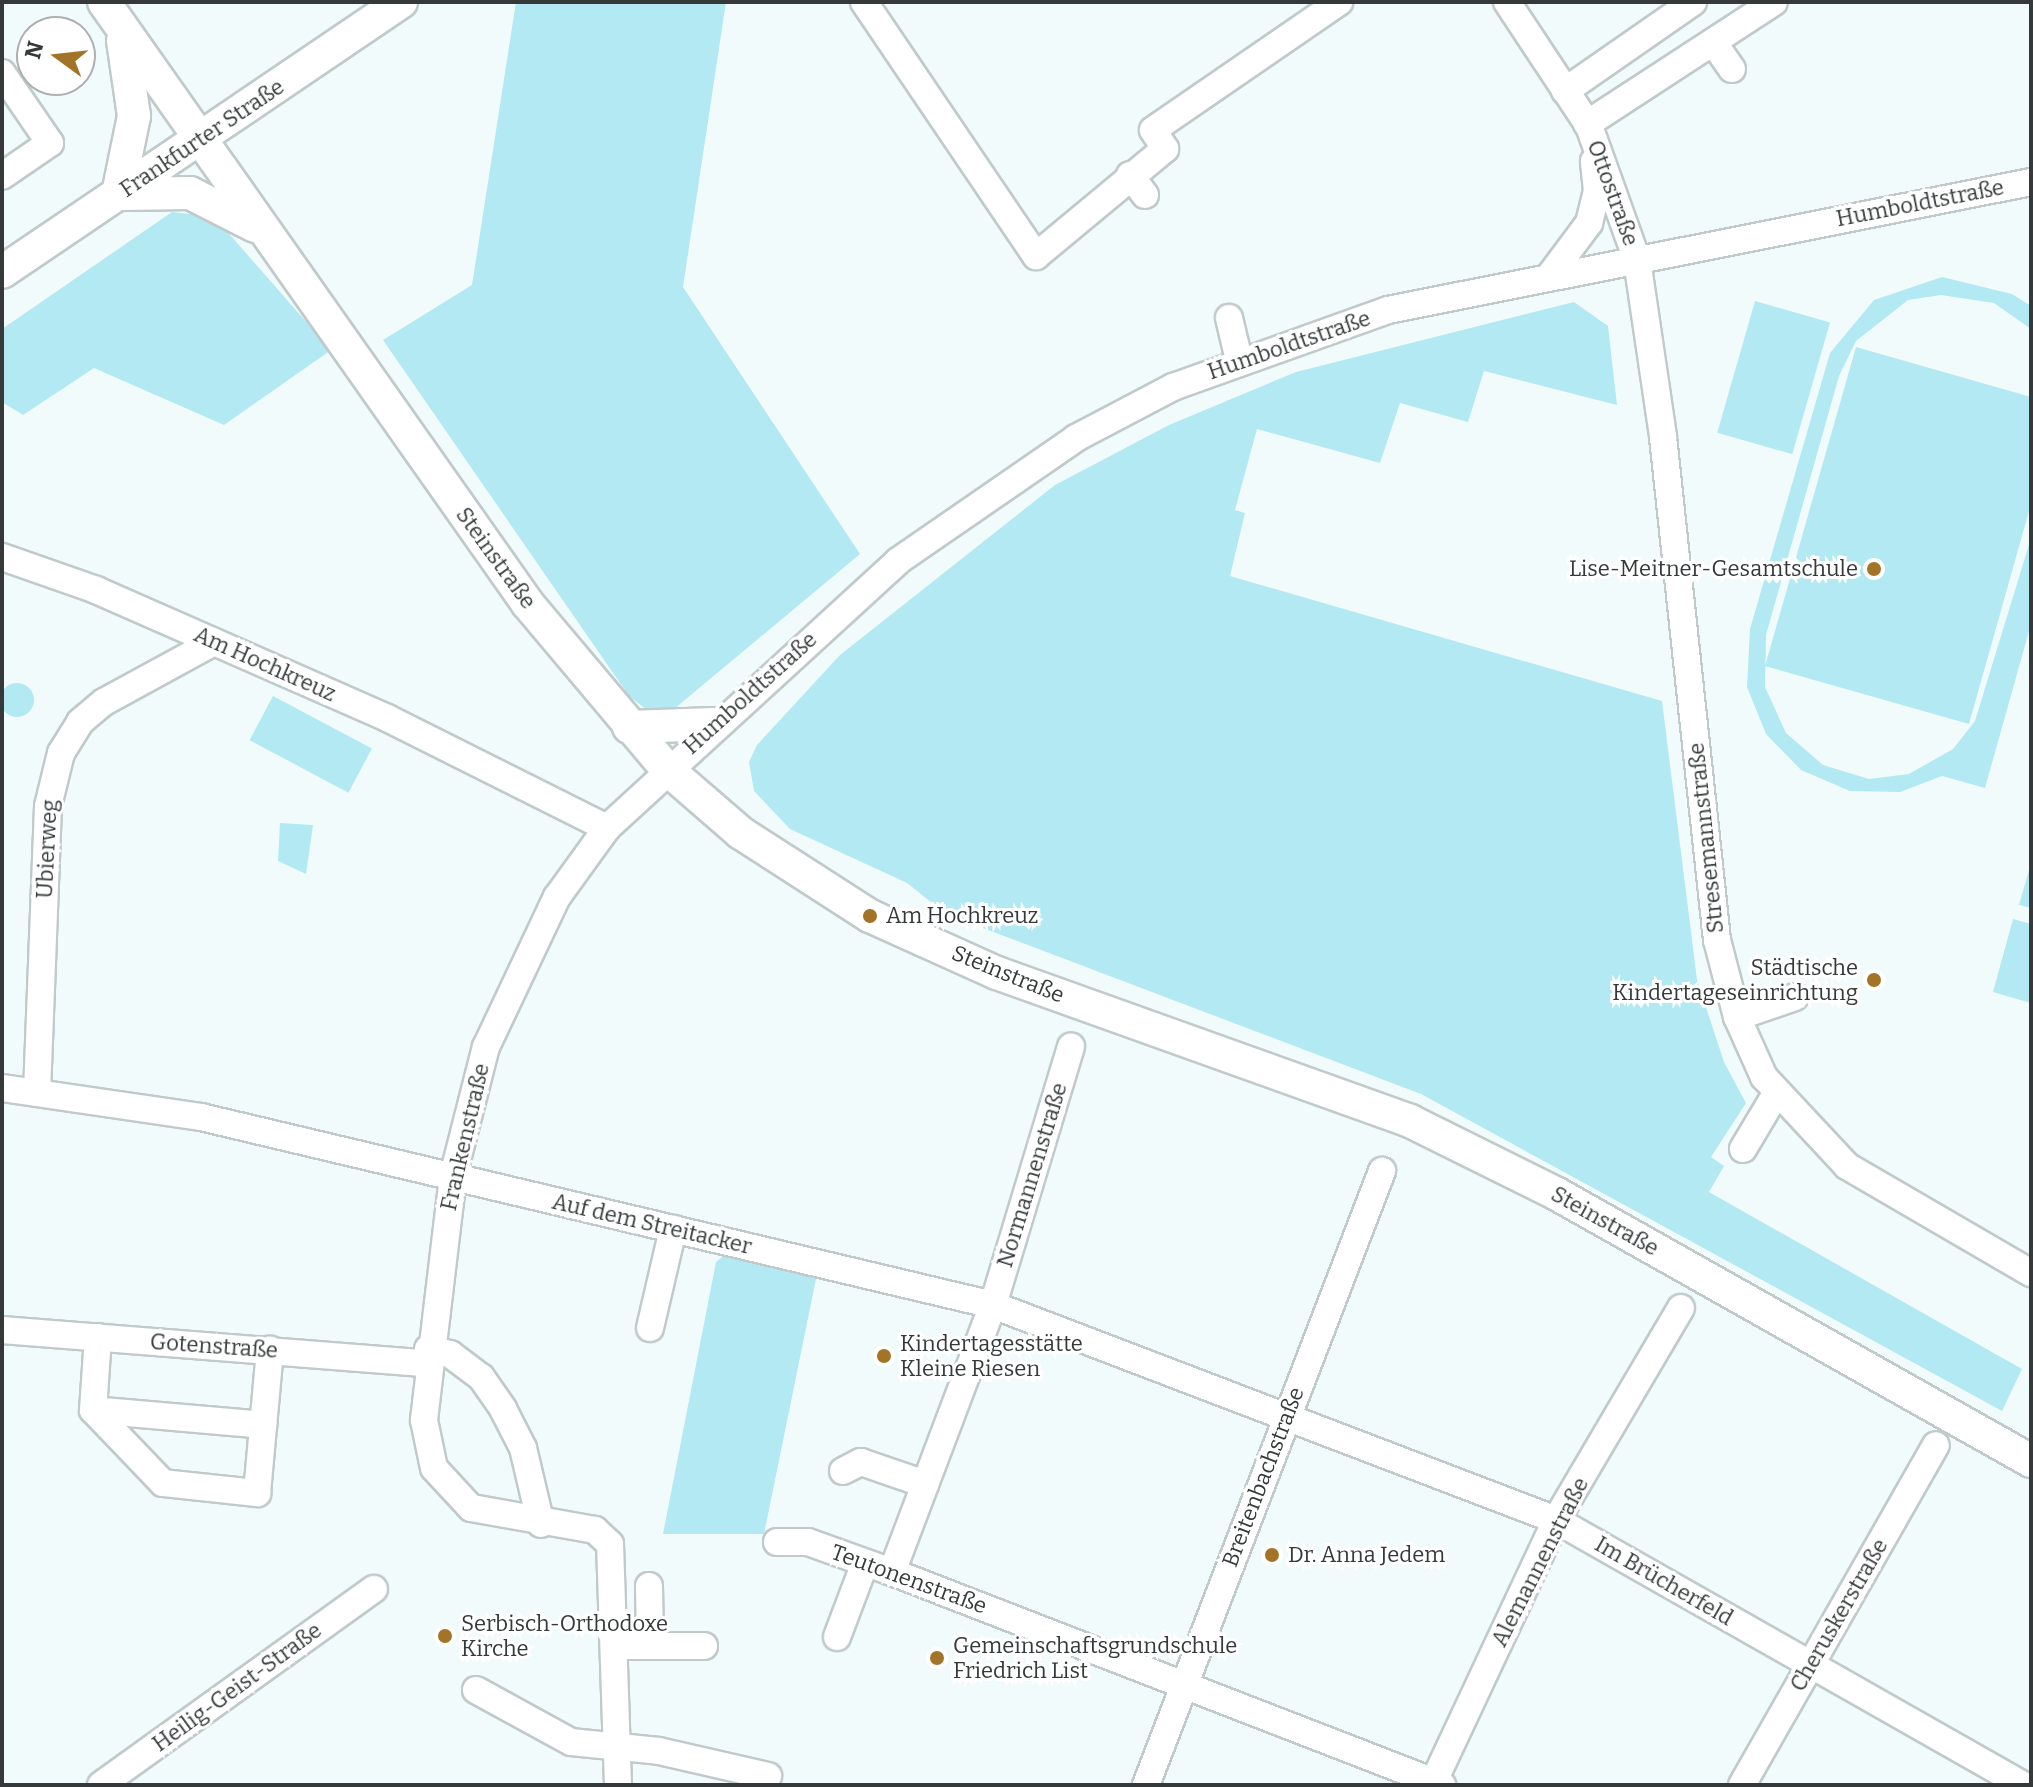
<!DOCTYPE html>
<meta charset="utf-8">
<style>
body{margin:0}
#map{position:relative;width:2033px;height:1787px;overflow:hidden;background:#f2fbfc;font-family:Bitter,serif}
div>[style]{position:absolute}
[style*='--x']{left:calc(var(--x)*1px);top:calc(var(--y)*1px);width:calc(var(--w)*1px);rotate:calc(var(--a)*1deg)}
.green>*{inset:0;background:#b2e9f3;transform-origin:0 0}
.round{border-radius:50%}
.roads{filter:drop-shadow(2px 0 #c1cacb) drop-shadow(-2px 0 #c1cacb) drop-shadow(0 2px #c1cacb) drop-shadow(0 -2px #c1cacb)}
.minor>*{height:26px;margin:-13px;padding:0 13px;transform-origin:13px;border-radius:13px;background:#fff}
.major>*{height:32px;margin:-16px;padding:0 16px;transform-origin:16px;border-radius:16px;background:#fff}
.dots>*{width:22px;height:22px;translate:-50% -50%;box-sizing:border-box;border:4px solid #fff;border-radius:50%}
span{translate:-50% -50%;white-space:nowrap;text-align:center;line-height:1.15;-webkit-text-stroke:6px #fff;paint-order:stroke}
.street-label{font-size:22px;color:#35393a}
.poi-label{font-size:22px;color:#35393a}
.right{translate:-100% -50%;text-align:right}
.left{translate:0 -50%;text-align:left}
.frame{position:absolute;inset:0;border:4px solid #35393a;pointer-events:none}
.north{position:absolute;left:16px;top:16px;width:80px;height:80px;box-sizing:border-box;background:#fff;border:2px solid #aeb0b0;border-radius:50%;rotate:285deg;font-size:22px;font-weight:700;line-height:32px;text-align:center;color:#35393a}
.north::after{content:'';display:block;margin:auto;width:28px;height:36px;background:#a37428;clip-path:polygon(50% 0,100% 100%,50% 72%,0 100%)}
</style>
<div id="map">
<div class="green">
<i style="clip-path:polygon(516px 2px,726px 2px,683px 287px,860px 554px,668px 714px,651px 713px,629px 696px,383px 340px,472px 285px)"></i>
<i style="clip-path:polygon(172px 212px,200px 215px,224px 228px,331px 350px,224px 425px,94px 368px,23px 415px,2px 402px,2px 329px)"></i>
<i style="clip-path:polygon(1942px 277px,2012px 294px,2031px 306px,2031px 329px,1994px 303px,1941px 295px,1908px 300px,1856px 341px,1839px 376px,1766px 635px,1765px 687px,1786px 733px,1823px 765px,1869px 779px,1909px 774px,1953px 749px,1975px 721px,2031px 538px,2031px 624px,1985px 788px,1942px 776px,1900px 792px,1850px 791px,1801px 770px,1766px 734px,1747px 687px,1750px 629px,1830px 353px,1874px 300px)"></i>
<i style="left:1755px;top:301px;width:78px;height:137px;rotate:16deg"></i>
<i style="clip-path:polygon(1574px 302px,1608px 326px,1617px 405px,1484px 371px,1468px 422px,1400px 403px,1380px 463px,1257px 429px,1235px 510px,1245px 513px,1230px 576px,1662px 701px,1697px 980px,1724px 1062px,1746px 1103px,1711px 1157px,1724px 1166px,1709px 1192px,2022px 1369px,2002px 1411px,1421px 1094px,946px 914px,907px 883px,790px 829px,754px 791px,749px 762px,757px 745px,840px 655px,1055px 485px,1169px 425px,1296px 372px)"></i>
<i style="clip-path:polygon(1856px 347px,2031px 397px,2031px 504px,1969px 724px,1765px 666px)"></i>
<i class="round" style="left:0;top:683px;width:34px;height:34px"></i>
<i style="left:273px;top:696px;width:112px;height:50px;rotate:28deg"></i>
<i style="clip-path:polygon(280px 823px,313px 825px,306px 874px,278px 861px)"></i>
<i style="clip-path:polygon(2031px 863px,2031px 908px,2019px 905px)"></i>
<i style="clip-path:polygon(2013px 919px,2031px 924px,2031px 1003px,1993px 992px)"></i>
<i style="clip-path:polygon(727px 1253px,817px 1274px,764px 1534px,663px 1534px,716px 1262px)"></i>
</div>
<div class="roads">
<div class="minor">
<i style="--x:864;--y:2;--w:307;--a:55.9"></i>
<i style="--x:1036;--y:256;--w:168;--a:-39.7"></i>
<i style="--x:1165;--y:149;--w:22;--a:-122"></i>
<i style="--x:1153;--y:130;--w:226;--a:-34.5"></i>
<i style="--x:1507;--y:2;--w:149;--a:56.5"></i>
<i style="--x:1589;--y:126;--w:142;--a:70.3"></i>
<i style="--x:1637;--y:260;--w:179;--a:81.6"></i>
<i style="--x:1663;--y:437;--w:506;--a:83.87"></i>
<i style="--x:1717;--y:940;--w:80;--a:75.4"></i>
<i style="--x:1737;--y:1017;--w:66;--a:65.8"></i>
<i style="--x:1764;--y:1077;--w:122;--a:47"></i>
<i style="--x:1847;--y:1166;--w:213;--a:30.2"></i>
<i style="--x:1713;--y:42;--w:33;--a:55"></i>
<i style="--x:2;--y:73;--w:85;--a:55.6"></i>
<i style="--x:50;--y:143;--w:58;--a:145.5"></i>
<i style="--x:1565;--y:91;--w:156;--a:-34.8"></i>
<i style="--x:1587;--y:124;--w:223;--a:-33.1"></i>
<i style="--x:1130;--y:175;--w:25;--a:53"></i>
<i style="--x:1548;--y:278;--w:69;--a:-53.3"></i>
<i style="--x:1589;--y:223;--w:33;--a:-76"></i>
<i style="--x:1597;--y:191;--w:30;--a:-96"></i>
<i style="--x:1229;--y:318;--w:43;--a:76.6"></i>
<i style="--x:2;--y:557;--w:100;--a:19.3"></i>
<i style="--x:96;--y:590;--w:318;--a:23.7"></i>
<i style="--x:387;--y:718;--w:246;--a:26.6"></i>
<i style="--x:1737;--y:1017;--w:61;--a:-19"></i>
<i style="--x:2;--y:1088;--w:201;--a:8.3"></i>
<i style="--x:201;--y:1117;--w:814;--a:13.35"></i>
<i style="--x:993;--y:1305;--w:603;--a:20.9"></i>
<i style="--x:1556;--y:1520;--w:537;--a:29.57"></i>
<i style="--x:37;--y:1093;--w:287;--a:-87.8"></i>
<i style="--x:48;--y:806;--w:55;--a:-76.2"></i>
<i style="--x:61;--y:753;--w:36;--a:-58"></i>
<i style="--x:80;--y:722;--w:31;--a:-40"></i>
<i style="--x:104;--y:702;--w:125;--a:-28.6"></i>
<i style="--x:1743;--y:1149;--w:66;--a:-59.2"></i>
<i style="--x:650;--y:1328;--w:102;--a:-76.9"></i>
<i style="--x:2;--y:1330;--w:425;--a:4.5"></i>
<i style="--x:98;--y:1337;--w:73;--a:93.9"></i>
<i style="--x:93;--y:1410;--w:101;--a:46.2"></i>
<i style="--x:163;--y:1483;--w:95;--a:6.1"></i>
<i style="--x:257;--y:1493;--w:144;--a:-84.8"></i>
<i style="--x:428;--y:1349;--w:23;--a:13"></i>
<i style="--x:450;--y:1354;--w:39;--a:37"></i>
<i style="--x:481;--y:1377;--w:39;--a:55"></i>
<i style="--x:503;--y:1409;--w:44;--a:62.9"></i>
<i style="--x:523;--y:1448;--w:78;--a:76.7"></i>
<i style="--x:93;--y:1410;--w:171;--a:5"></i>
<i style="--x:843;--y:1471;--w:20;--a:-27"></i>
<i style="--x:861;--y:1462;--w:68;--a:19"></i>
<i style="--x:777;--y:1542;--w:31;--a:0"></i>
<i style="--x:808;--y:1542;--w:89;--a:19.7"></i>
<i style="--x:892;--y:1572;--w:590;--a:21.17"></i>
<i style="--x:892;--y:1572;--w:285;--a:-69.3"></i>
<i style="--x:993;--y:1305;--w:270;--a:-73.2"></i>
<i style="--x:649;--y:1586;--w:60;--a:89"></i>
<i style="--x:837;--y:1637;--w:79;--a:-69.3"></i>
<i style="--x:616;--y:1646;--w:88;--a:0"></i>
<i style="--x:476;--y:1690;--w:108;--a:28.7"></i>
<i style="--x:571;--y:1742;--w:88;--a:5.8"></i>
<i style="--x:659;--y:1751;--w:112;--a:12.9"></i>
<i style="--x:1434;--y:1781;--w:288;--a:-64.9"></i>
<i style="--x:1556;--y:1520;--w:246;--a:-59.5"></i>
<i style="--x:101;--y:1785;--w:336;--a:-35.7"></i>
<i style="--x:618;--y:1785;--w:241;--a:-91.9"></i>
<i style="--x:610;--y:1544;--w:21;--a:-137"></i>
<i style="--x:595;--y:1530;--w:126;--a:-169.9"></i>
<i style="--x:471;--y:1508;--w:54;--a:-132.8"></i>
<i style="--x:434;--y:1468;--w:49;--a:-101.8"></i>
<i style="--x:424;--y:1420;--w:246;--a:-83.2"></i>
<i style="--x:453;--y:1176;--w:133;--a:-75.7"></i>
<i style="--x:486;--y:1047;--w:166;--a:-64.7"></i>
<i style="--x:557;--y:897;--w:85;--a:-54.1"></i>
<i style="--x:607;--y:828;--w:395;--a:-42.5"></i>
<i style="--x:898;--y:561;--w:216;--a:-34.6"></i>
<i style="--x:1076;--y:438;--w:110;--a:-27.7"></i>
<i style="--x:1173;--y:387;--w:228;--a:-19.7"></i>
<i style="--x:1388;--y:310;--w:656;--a:-11.26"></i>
<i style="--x:1146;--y:1785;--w:658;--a:-68.97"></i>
<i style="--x:1742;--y:1785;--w:391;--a:-60.3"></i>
</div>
<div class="major">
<i style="--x:104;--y:2;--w:736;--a:54.84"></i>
<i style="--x:528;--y:604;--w:216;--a:49.9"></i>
<i style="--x:667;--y:769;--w:98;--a:40.9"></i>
<i style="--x:741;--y:833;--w:153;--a:32.8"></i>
<i style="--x:870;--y:916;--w:139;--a:24.2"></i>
<i style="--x:997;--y:973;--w:439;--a:19.7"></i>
<i style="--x:1410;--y:1121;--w:164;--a:26.4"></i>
<i style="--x:1557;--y:1194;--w:544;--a:29.39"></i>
<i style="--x:118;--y:194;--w:80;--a:-78.4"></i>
<i style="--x:134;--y:116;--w:76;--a:-98.3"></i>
<i style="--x:121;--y:194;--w:69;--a:-0.8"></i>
<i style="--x:190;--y:193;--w:73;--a:26.9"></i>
<i style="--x:2;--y:272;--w:482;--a:-34.1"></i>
<i style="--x:629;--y:727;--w:85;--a:-2"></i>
</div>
</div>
<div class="dots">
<i style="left:1874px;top:569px;background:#a37428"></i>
<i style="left:870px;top:916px;background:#a37428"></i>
<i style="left:1874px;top:980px;background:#a37428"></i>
<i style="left:884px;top:1356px;background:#a37428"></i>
<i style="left:1272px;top:1555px;background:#a37428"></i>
<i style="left:445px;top:1636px;background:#a37428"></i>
<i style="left:937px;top:1658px;background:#a37428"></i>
</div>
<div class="street-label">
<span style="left:202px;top:138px;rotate:-34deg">Frankfurter Straße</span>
<span style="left:1613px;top:193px;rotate:70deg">Ottostraße</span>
<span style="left:1920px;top:203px;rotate:-11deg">Humboldtstraße</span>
<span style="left:1289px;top:345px;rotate:-19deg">Humboldtstraße</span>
<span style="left:496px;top:558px;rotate:54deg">Steinstraße</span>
<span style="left:265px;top:664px;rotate:24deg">Am Hochkreuz</span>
<span style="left:750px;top:693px;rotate:-42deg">Humboldtstraße</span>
<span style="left:1706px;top:838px;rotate:-96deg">Stresemannstraße</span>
<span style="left:47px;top:849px;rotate:-87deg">Ubierweg</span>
<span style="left:1008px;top:974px;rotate:22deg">Steinstraße</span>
<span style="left:465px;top:1137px;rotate:-77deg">Frankenstraße</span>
<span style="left:1032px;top:1175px;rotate:-73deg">Normannenstraße</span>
<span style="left:1605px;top:1221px;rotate:29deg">Steinstraße</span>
<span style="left:652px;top:1224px;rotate:13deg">Auf dem Streitacker</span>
<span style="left:214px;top:1346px;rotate:4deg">Gotenstraße</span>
<span style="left:1263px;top:1477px;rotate:-69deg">Breitenbachstraße</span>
<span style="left:1540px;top:1562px;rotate:-63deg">Alemannenstraße</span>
<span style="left:909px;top:1579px;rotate:20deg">Teutonenstraße</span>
<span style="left:1664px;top:1581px;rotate:30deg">Im Brücherfeld</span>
<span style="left:1839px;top:1615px;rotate:-60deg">Cheruskerstraße</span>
<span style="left:237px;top:1687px;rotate:-36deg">Heilig-Geist-Straße</span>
</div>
<div class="poi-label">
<span class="right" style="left:1858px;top:569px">Lise-Meitner-Gesamtschule</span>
<span class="left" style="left:886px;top:916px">Am Hochkreuz</span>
<span class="right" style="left:1858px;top:980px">Städtische<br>Kindertageseinrichtung</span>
<span class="left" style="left:900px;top:1356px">Kindertagesstätte<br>Kleine Riesen</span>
<span class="left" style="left:1288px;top:1555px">Dr. Anna Jedem</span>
<span class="left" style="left:461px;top:1636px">Serbisch-Orthodoxe<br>Kirche</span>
<span class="left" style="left:953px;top:1658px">Gemeinschaftsgrundschule<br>Friedrich List</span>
</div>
<div class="frame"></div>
<div class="north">N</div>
</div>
